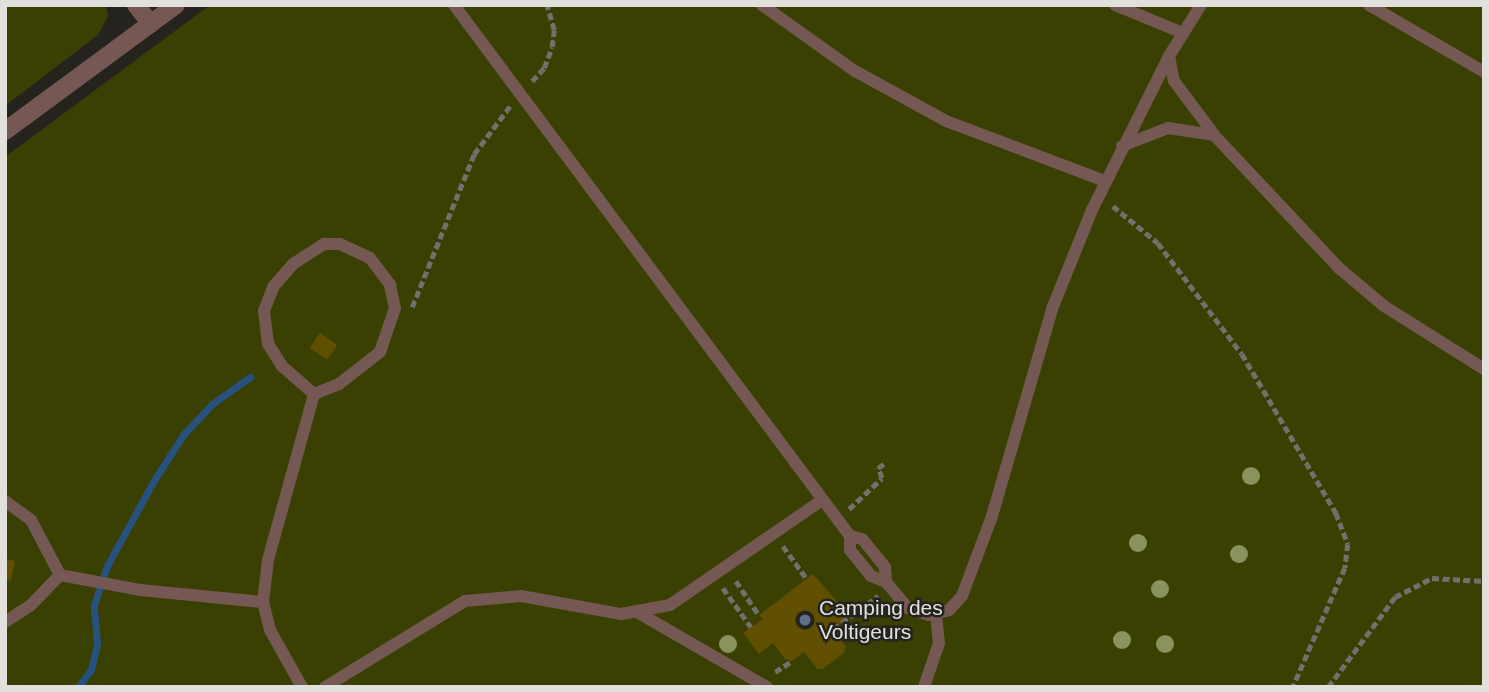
<!DOCTYPE html>
<style>
body{margin:0}
#map{position:relative;width:1489px;height:692px;overflow:hidden;background:#25231e;font-family:Helvetica,sans-serif}
div>[style]{position:absolute}
[style*='--x']{left:calc(var(--x)*1px);top:calc(var(--y)*1px);width:calc(var(--w)*1px);rotate:calc(var(--a)*1deg)}
.green>*{inset:0;background:#394001}
.stream>*{height:7px;margin:-3.5px;padding:0 3.5px;transform-origin:3.5px;border-radius:3.5px;background:#27517e}
.building>*{inset:0;background:#614f00;transform-origin:0 0}
.path>*{height:4.5px;margin-top:-2.25px;transform-origin:0;background:repeating-linear-gradient(90deg,#72706c 0 7px,transparent 0 10.5px)}
.service>*{height:12px;margin:-6px;padding:0 6px;transform-origin:6px;border-radius:6px;background:#755753}
.minor>*{height:18px;margin:-9px;padding:0 9px;transform-origin:9px;border-radius:9px;background:#755753}
.tertiary>*{height:18px;margin:-9px;padding:0 9px;transform-origin:9px;border-radius:9px;background:#755753}
.trees>*{width:18px;height:18px;margin:-9px;border-radius:50%;background:#8a925d}
.dots>*{width:19px;height:19px;translate:-50% -50%;box-sizing:border-box;border:4px solid #25231e;border-radius:50%}
span{translate:-50% -50%;white-space:nowrap;text-align:center;line-height:1.15;-webkit-text-stroke:5px #25231e;paint-order:stroke}
.poi-label{font-size:21px;color:#e1e0dd}
.left{translate:0 -50%;text-align:left}
.frame{position:absolute;inset:0;border:7px solid #e1e0dd;pointer-events:none}
</style>
<div id="map">
<div class="green">
<i style="clip-path:polygon(5px 5px,106px 5px,108px 16px,98px 35px,5px 106px)"></i>
<i style="clip-path:polygon(210px 5px,1484px 5px,1484px 687px,5px 687px,5px 157px)"></i>
</div>
<div class="stream">
<i style="--x:78;--y:687;--w:21;--a:-53"></i>
<i style="--x:91;--y:670;--w:28;--a:-77"></i>
<i style="--x:97;--y:643;--w:38;--a:-95"></i>
<i style="--x:94;--y:605;--w:41;--a:-71.6"></i>
<i style="--x:107;--y:566;--w:96;--a:-61.3"></i>
<i style="--x:153;--y:482;--w:56;--a:-57.4"></i>
<i style="--x:183;--y:435;--w:42;--a:-46.9"></i>
<i style="--x:212;--y:404;--w:47;--a:-35.4"></i>
</div>
<div class="building">
<i style="left:320px;top:333px;width:21px;height:18px;rotate:35deg"></i>
<i style="clip-path:polygon(5px 559px,15px 561px,11px 580px,5px 579px)"></i>
<i style="clip-path:polygon(813px 574px,847px 613px,847px 619px,833px 629px,846px 647px,844px 653px,823px 669px,817px 669px,804px 652px,792px 661px,785px 659px,773px 643px,759px 654px,743px 633px,763px 619px,759px 615px)"></i>
</div>
<div class="path">
<i style="--x:532;--y:81;--w:18;--a:-47"></i>
<i style="--x:544;--y:68;--w:22;--a:-69"></i>
<i style="--x:552;--y:47;--w:17;--a:-83"></i>
<i style="--x:554;--y:30;--w:26;--a:-106"></i>
<i style="--x:1113;--y:206;--w:58;--a:39.4"></i>
<i style="--x:1158;--y:243;--w:139;--a:52.9"></i>
<i style="--x:1242;--y:354;--w:185;--a:59.4"></i>
<i style="--x:1336;--y:513;--w:33;--a:69"></i>
<i style="--x:1348;--y:544;--w:24;--a:97"></i>
<i style="--x:1345;--y:568;--w:130;--a:113.6"></i>
<i style="--x:412;--y:307;--w:165;--a:-67.9"></i>
<i style="--x:474;--y:154;--w:60;--a:-53.1"></i>
<i style="--x:849;--y:509;--w:45;--a:-43.2"></i>
<i style="--x:882;--y:478;--w:11;--a:-112"></i>
<i style="--x:878;--y:468;--w:9;--a:-36"></i>
<i style="--x:783;--y:546;--w:41;--a:54"></i>
<i style="--x:736;--y:581;--w:41;--a:55.9"></i>
<i style="--x:723;--y:588;--w:48;--a:54.3"></i>
<i style="--x:833;--y:629;--w:56;--a:-36.3"></i>
<i style="--x:775;--y:672;--w:20;--a:-33"></i>
<i style="--x:1328;--y:687;--w:112;--a:-53.3"></i>
<i style="--x:1395;--y:597;--w:42;--a:-27.2"></i>
<i style="--x:1432;--y:578;--w:52;--a:3.3"></i>
</div>
<div class="service">
<i style="--x:454;--y:5;--w:662;--a:53.29"></i>
<i style="--x:850;--y:536;--w:14;--a:90"></i>
<i style="--x:850;--y:550;--w:33;--a:51"></i>
<i style="--x:871;--y:576;--w:16;--a:22"></i>
<i style="--x:886;--y:582;--w:15;--a:-94"></i>
<i style="--x:885;--y:567;--w:36;--a:-129"></i>
<i style="--x:862;--y:539;--w:12;--a:-166"></i>
<i style="--x:762;--y:5;--w:114;--a:35.4"></i>
<i style="--x:855;--y:71;--w:104;--a:28.8"></i>
<i style="--x:946;--y:121;--w:170;--a:20.7"></i>
<i style="--x:1115;--y:5;--w:74;--a:22.4"></i>
<i style="--x:1369;--y:5;--w:133;--a:30.2"></i>
<i style="--x:1169;--y:56;--w:25;--a:79"></i>
<i style="--x:1174;--y:81;--w:65;--a:53.1"></i>
<i style="--x:1122;--y:146;--w:49;--a:-21.4"></i>
<i style="--x:1168;--y:128;--w:47;--a:8.7"></i>
<i style="--x:1214;--y:135;--w:183;--a:46.8"></i>
<i style="--x:1339;--y:268;--w:59;--a:40.2"></i>
<i style="--x:1384;--y:306;--w:118;--a:32.2"></i>
<i style="--x:324;--y:244;--w:16;--a:0"></i>
<i style="--x:340;--y:244;--w:33;--a:25"></i>
<i style="--x:370;--y:258;--w:34;--a:53"></i>
<i style="--x:390;--y:285;--w:24;--a:78"></i>
<i style="--x:395;--y:308;--w:46;--a:108.8"></i>
<i style="--x:380;--y:352;--w:52;--a:142"></i>
<i style="--x:339;--y:384;--w:27;--a:158"></i>
<i style="--x:314;--y:394;--w:43;--a:-138.8"></i>
<i style="--x:282;--y:366;--w:26;--a:-122"></i>
<i style="--x:268;--y:344;--w:33;--a:-97"></i>
<i style="--x:264;--y:311;--w:26;--a:-69"></i>
<i style="--x:273;--y:287;--w:30;--a:-49"></i>
<i style="--x:293;--y:264;--w:37;--a:-33"></i>
<i style="--x:5;--y:501;--w:32;--a:36"></i>
<i style="--x:31;--y:520;--w:62;--a:62.2"></i>
<i style="--x:886;--y:582;--w:34;--a:50"></i>
<i style="--x:908;--y:608;--w:21;--a:19"></i>
<i style="--x:928;--y:615;--w:22;--a:-13"></i>
<i style="--x:949;--y:610;--w:19;--a:-47"></i>
<i style="--x:962;--y:596;--w:85;--a:-69.4"></i>
<i style="--x:992;--y:516;--w:216;--a:-73.8"></i>
<i style="--x:1052;--y:309;--w:107;--a:-68"></i>
<i style="--x:1092;--y:210;--w:172;--a:-63.4"></i>
<i style="--x:1169;--y:56;--w:60;--a:-57.9"></i>
<i style="--x:637;--y:612;--w:150;--a:30"></i>
<i style="--x:5;--y:622;--w:31;--a:-33"></i>
<i style="--x:31;--y:605;--w:42;--a:-46"></i>
<i style="--x:60;--y:575;--w:81;--a:10.6"></i>
<i style="--x:140;--y:590;--w:124;--a:5.6"></i>
<i style="--x:302;--y:687;--w:65;--a:-119.3"></i>
<i style="--x:270;--y:630;--w:29;--a:-104"></i>
<i style="--x:263;--y:602;--w:42;--a:-83.2"></i>
<i style="--x:268;--y:560;--w:172;--a:-74.5"></i>
<i style="--x:325;--y:687;--w:164;--a:-31.6"></i>
<i style="--x:465;--y:601;--w:56;--a:-5.1"></i>
<i style="--x:521;--y:596;--w:102;--a:10.2"></i>
<i style="--x:621;--y:614;--w:50;--a:-10.4"></i>
<i style="--x:670;--y:605;--w:185;--a:-34.6"></i>
<i style="--x:924;--y:687;--w:46;--a:-71.2"></i>
<i style="--x:939;--y:643;--w:29;--a:-96"></i>
</div>
<div class="minor">
<i style="--x:136;--y:5;--w:24;--a:52"></i>
</div>
<div class="tertiary">
<i style="--x:5;--y:131;--w:212;--a:-36.4"></i>
</div>
<div class="trees">
<i style="left:1251px;top:476px"></i>
<i style="left:1138px;top:543px"></i>
<i style="left:1239px;top:554px"></i>
<i style="left:1160px;top:589px"></i>
<i style="left:1122px;top:640px"></i>
<i style="left:728px;top:644px"></i>
<i style="left:1165px;top:644px"></i>
</div>
<div class="dots">
<i style="left:805px;top:620px;background:#5c6f8a"></i>
</div>
<div class="poi-label">
<span class="left" style="left:819px;top:620px">Camping des<br>Voltigeurs</span>
</div>
<div class="frame"></div>
</div>
